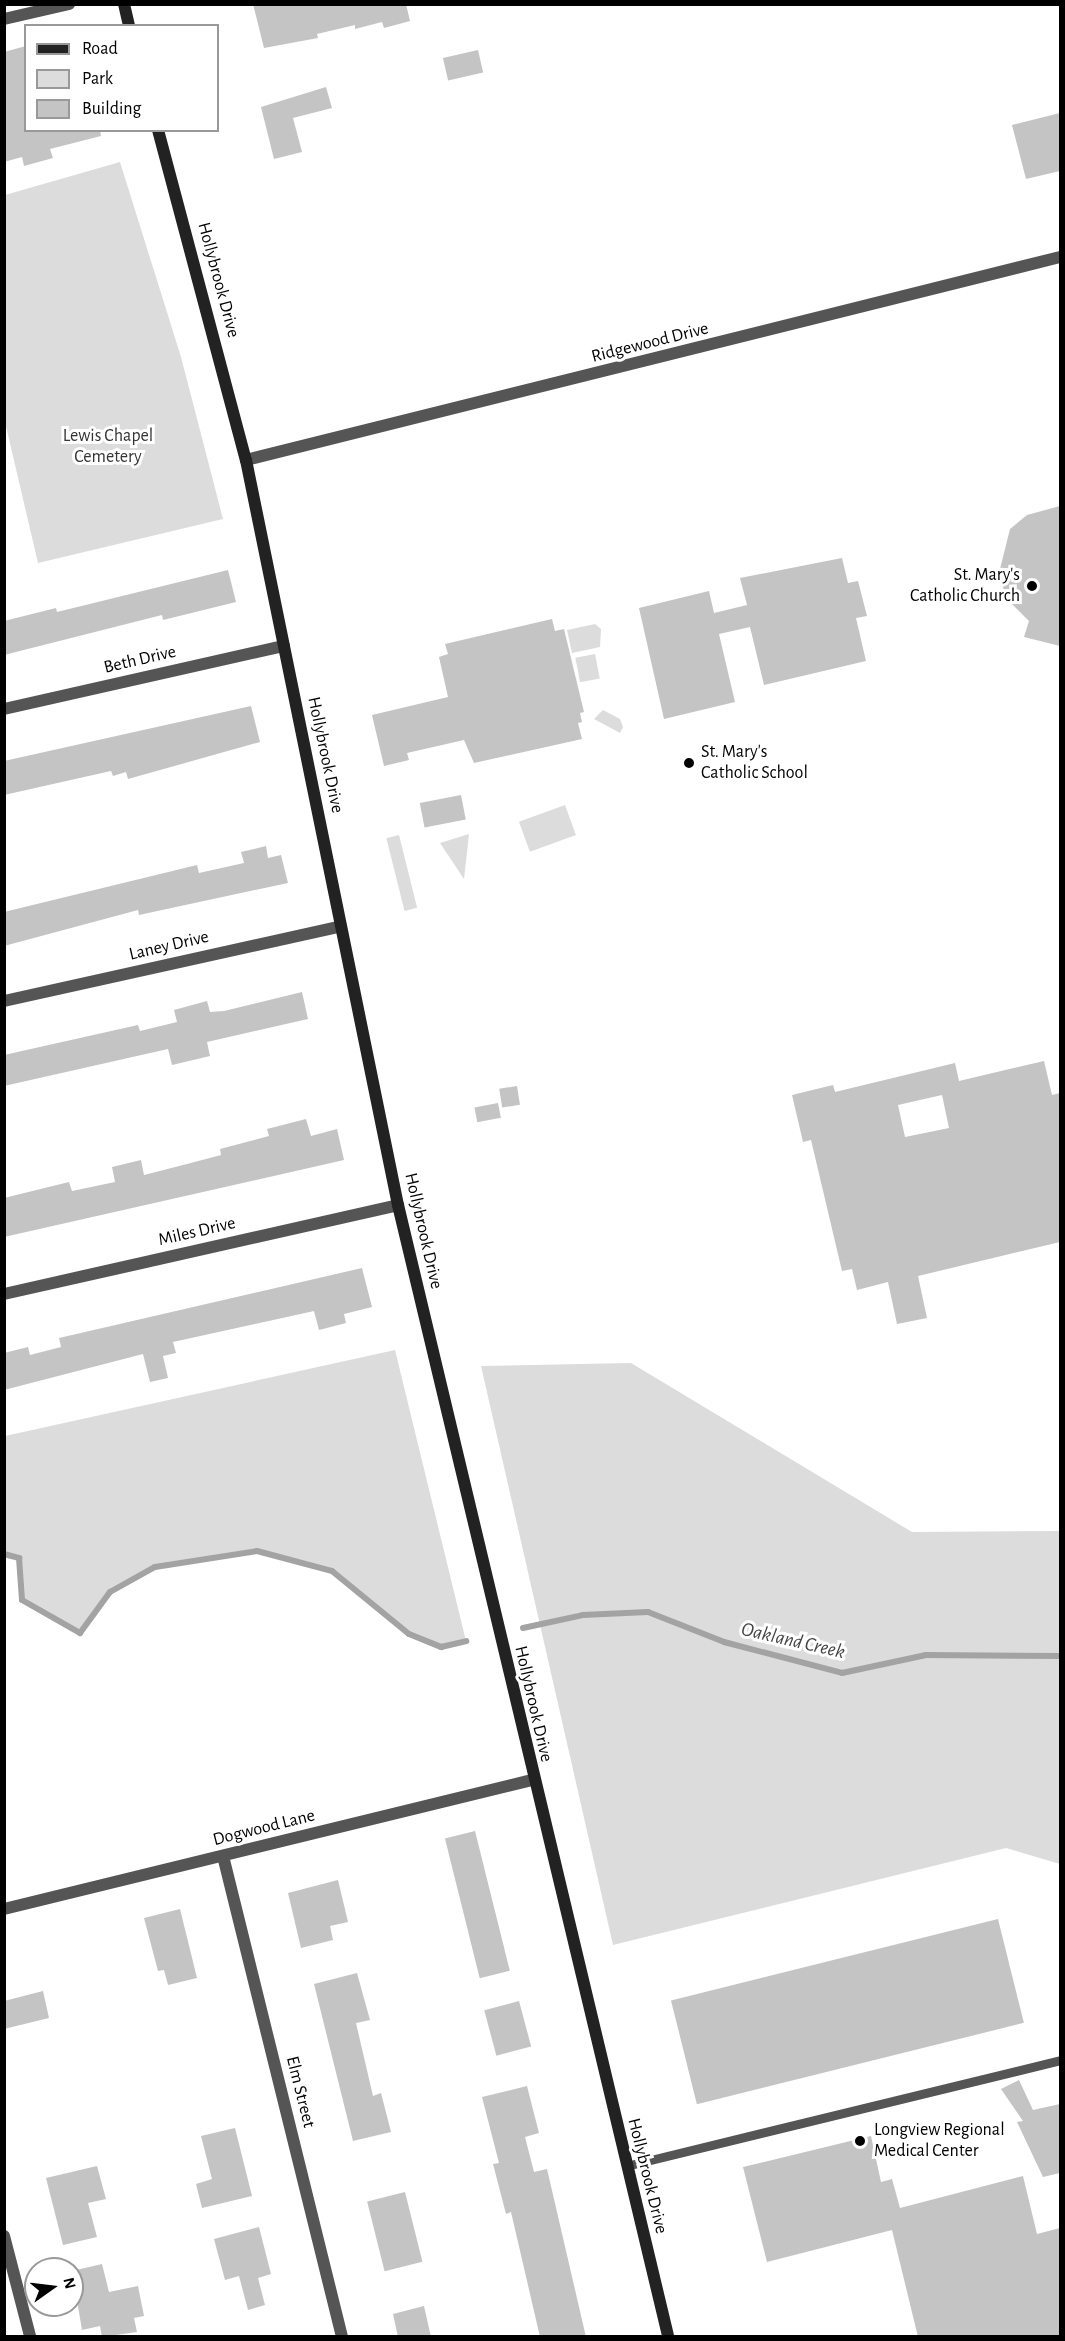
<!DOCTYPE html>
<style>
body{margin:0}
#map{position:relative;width:1065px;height:2341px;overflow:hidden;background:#fff;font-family:"Alegreya Sans",sans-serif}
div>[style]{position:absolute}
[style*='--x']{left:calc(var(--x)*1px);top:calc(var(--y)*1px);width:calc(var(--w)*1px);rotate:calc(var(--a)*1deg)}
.green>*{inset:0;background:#dcdcdc;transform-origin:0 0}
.stream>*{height:6px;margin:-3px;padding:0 3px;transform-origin:3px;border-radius:3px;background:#a3a3a3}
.building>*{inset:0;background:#c4c4c4;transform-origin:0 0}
.service>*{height:9px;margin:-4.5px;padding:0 4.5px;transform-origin:4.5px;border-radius:4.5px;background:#555}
.minor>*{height:12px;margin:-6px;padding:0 6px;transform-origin:6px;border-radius:6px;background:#555}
.secondary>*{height:12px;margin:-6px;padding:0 6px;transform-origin:6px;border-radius:6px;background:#222}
.dots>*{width:16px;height:16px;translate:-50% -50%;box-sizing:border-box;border:3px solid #fff;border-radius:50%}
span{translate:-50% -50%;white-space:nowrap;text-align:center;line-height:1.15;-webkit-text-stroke:6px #fff;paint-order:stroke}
.street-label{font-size:18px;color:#000}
.park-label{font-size:18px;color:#333}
.poi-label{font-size:18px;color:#000}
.right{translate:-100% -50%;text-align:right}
.left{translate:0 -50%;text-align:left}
.water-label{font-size:20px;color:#444;font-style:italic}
.frame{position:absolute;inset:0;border:6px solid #000;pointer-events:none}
.legend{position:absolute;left:24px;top:24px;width:195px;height:108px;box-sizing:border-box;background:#fff;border:2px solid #999;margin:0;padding:8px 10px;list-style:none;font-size:18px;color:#000}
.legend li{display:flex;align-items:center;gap:12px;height:30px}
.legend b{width:30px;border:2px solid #999}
.north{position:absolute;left:24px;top:2257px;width:60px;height:60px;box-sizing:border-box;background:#fff;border:2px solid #999;border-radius:50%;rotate:76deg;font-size:16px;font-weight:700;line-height:24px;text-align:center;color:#000}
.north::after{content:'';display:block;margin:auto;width:21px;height:27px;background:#000;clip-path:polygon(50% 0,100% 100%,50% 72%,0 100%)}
</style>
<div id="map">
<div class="green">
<i style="clip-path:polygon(120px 162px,181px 357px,223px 519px,38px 563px,5px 422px,5px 195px)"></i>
<i style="clip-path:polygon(595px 624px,601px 629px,600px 647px,572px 653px,567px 630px)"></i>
<i style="left:595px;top:654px;width:25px;height:20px;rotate:79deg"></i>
<i style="clip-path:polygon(603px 710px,620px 719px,623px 727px,620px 733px,594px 719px)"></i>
<i style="left:565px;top:805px;width:32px;height:49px;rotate:70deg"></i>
<i style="clip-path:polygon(469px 834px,464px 879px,440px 843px)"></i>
<i style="left:399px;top:835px;width:75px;height:13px;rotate:76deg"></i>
<i style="clip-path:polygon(395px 1350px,466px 1641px,441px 1647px,409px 1634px,332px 1571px,257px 1551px,155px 1567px,110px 1592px,80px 1633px,22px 1600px,19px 1558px,5px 1554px,5px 1436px)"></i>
<i style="clip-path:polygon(631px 1363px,912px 1532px,1060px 1531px,1060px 1864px,1006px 1848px,613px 1945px,481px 1366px)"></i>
</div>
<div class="stream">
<i style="--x:4;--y:1554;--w:16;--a:15"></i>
<i style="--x:19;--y:1558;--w:42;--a:85.9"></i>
<i style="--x:22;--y:1600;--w:67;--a:29.6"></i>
<i style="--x:80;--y:1633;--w:51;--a:-53.8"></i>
<i style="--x:110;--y:1592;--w:51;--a:-29.1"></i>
<i style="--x:155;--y:1567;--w:103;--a:-8.9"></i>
<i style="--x:257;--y:1551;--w:78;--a:14.9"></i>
<i style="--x:332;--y:1571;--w:99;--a:39.3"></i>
<i style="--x:409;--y:1634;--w:35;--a:22"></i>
<i style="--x:441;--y:1647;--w:26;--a:-13"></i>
<i style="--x:523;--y:1628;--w:61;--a:-12.2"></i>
<i style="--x:583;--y:1615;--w:65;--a:-2.6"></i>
<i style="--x:648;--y:1612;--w:82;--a:21.5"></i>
<i style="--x:724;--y:1642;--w:122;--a:14.7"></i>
<i style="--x:842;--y:1673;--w:86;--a:-12.1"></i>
<i style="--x:926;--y:1655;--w:134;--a:0.4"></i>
</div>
<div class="building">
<i style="clip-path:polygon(253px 4px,406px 4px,410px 21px,384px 28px,382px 22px,355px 29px,355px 25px,317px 34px,318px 38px,264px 48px)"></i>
<i style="clip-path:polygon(26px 46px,26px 130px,100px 130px,101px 136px,50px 149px,53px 158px,24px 166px,22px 157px,4px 162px,4px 52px)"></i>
<i style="left:478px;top:50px;width:23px;height:36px;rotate:77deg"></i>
<i style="clip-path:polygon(326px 87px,332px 108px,293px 118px,302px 152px,274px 159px,261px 107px)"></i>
<i style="clip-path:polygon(1060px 113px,1060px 171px,1026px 179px,1012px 125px)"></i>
<i style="clip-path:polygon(1060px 506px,1060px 646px,1024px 637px,1029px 621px,1006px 598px,999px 573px,1010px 529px,1027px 515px)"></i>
<i style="clip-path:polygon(842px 558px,848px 583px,858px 581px,867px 616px,856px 618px,866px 661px,764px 685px,750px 627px,719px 634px,735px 702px,664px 719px,639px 608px,709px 591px,714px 613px,747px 605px,740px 578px)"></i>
<i style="clip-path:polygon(228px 570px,236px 602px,163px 620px,162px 615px,4px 655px,4px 621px,56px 608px,57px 612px)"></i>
<i style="clip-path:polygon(552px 619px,555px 631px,564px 629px,584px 712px,580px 713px,582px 722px,578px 723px,582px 739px,474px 763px,464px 740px,407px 753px,409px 760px,384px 766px,372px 715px,448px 697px,439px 657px,448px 654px,445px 644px)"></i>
<i style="clip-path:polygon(251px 706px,260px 742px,128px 779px,126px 772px,113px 776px,111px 771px,4px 795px,4px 761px)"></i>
<i style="left:461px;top:795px;width:25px;height:42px;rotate:79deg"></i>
<i style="clip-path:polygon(266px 846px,268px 858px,281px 855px,288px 883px,139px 915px,138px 910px,4px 946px,4px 912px,197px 865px,199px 873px,244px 863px,241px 852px)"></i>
<i style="clip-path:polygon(302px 992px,308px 1019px,207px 1042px,210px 1056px,172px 1065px,168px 1049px,4px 1086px,4px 1055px,138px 1025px,140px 1031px,177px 1022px,174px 1010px,207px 1001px,210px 1012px,224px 1011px)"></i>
<i style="clip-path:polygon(evenodd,1044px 1061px,1052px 1095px,1060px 1093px,1060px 1242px,918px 1276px,927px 1318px,897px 1324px,888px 1282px,857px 1290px,852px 1269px,842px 1271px,811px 1140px,803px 1142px,792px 1095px,833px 1085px,835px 1092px,955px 1063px,959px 1081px,1044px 1061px,942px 1095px,949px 1128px,905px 1137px,898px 1105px,942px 1095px)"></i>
<i style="left:517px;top:1086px;width:19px;height:18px;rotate:81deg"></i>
<i style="left:498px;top:1103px;width:15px;height:24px;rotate:79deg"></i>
<i style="clip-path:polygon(306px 1119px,311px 1136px,337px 1129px,344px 1160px,4px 1237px,4px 1198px,69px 1182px,72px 1191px,115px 1182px,112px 1167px,141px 1160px,144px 1175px,187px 1164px,221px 1155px,220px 1149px,269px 1136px,267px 1129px)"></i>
<i style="clip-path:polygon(362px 1268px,372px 1307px,344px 1314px,346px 1323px,319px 1330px,314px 1311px,173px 1342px,176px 1353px,163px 1356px,168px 1378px,150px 1382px,143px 1354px,4px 1390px,4px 1353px,28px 1347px,30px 1355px,61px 1347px,59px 1338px)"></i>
<i style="left:475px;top:1831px;width:144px;height:31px;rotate:76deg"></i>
<i style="clip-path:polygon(338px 1880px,348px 1922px,330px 1926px,333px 1940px,301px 1948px,288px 1893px)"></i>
<i style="clip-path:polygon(180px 1909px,197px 1978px,168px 1985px,164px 1970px,158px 1971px,144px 1918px)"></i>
<i style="left:998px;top:1919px;width:107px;height:337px;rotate:76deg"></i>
<i style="clip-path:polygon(357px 1973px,370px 2020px,356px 2023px,373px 2096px,381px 2093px,391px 2132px,353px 2141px,314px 1984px)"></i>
<i style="clip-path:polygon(43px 1991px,49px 2018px,4px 2029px,4px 2001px)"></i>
<i style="left:519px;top:2001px;width:47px;height:36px;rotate:75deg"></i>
<i style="clip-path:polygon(1019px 2080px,1033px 2110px,1060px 2104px,1060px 2173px,1043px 2177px,1017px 2122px,1023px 2121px,1001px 2089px)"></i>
<i style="clip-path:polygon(527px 2086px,539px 2133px,525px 2137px,534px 2172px,547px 2169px,586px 2337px,540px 2337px,511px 2212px,506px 2214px,493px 2164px,499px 2163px,482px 2097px)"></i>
<i style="clip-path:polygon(235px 2128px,252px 2196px,202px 2208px,196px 2184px,212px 2179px,201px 2136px)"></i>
<i style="clip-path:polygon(871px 2136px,881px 2182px,892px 2179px,900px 2208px,1023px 2176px,1037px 2234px,1060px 2228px,1060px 2337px,918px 2337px,892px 2230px,767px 2262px,743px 2167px)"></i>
<i style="clip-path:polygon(97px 2166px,106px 2199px,88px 2203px,97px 2237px,63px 2245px,46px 2178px)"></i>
<i style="left:405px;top:2192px;width:72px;height:39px;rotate:76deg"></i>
<i style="clip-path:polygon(259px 2227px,271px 2274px,258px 2278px,265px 2305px,248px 2310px,239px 2276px,225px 2280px,214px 2239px)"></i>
<i style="clip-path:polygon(102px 2264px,109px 2292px,138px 2286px,144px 2316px,134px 2318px,137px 2332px,102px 2337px,100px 2326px,82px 2330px,72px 2271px)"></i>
<i style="clip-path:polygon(424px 2306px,431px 2337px,398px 2337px,393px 2314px)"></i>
</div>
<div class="service">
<i style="--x:626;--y:2166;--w:447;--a:-13.7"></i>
</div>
<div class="minor">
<i style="--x:4;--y:19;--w:67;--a:-13"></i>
<i style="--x:246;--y:460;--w:839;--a:-14"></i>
<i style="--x:4;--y:709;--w:287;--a:-12.7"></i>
<i style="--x:4;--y:1001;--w:345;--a:-12.5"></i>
<i style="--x:4;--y:1294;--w:404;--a:-12.7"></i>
<i style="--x:223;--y:1856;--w:495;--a:76.1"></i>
<i style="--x:4;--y:1909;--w:544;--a:-13.73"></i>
<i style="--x:4;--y:2236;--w:103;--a:75.4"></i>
</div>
<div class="secondary">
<i style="--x:124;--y:4;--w:23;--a:77"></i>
<i style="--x:158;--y:130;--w:342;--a:75.1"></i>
<i style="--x:246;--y:460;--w:760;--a:78.47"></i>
<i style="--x:398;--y:1205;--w:1163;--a:76.57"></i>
</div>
<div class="dots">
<i style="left:1032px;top:586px;background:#000"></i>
<i style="left:689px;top:763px;background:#000"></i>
<i style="left:860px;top:2141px;background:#000"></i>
</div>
<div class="street-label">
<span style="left:218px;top:280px;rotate:75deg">Hollybrook Drive</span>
<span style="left:650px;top:343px;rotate:-14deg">Ridgewood Drive</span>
<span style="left:140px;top:660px;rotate:-13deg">Beth Drive</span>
<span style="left:325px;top:755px;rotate:78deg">Hollybrook Drive</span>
<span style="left:169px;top:946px;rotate:-13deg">Laney Drive</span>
<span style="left:423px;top:1231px;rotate:77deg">Hollybrook Drive</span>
<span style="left:197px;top:1232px;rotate:-13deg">Miles Drive</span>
<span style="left:533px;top:1704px;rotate:77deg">Hollybrook Drive</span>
<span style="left:264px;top:1828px;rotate:-14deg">Dogwood Lane</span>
<span style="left:300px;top:2092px;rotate:76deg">Elm Street</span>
<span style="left:647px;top:2176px;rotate:76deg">Hollybrook Drive</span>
</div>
<div class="park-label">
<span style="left:108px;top:447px">Lewis Chapel<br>Cemetery</span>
</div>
<div class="poi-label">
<span class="right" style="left:1020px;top:586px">St. Mary's<br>Catholic Church</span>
<span class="left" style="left:701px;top:763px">St. Mary's<br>Catholic School</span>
<span class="left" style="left:874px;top:2141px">Longview Regional<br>Medical Center</span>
</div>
<div class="water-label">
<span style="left:793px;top:1641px;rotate:13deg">Oakland Creek</span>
</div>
<div class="frame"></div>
<ul class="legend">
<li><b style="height:8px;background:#222"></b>Road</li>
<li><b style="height:16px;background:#dcdcdc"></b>Park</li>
<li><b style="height:16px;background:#c4c4c4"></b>Building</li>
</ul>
<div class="north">N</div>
</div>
